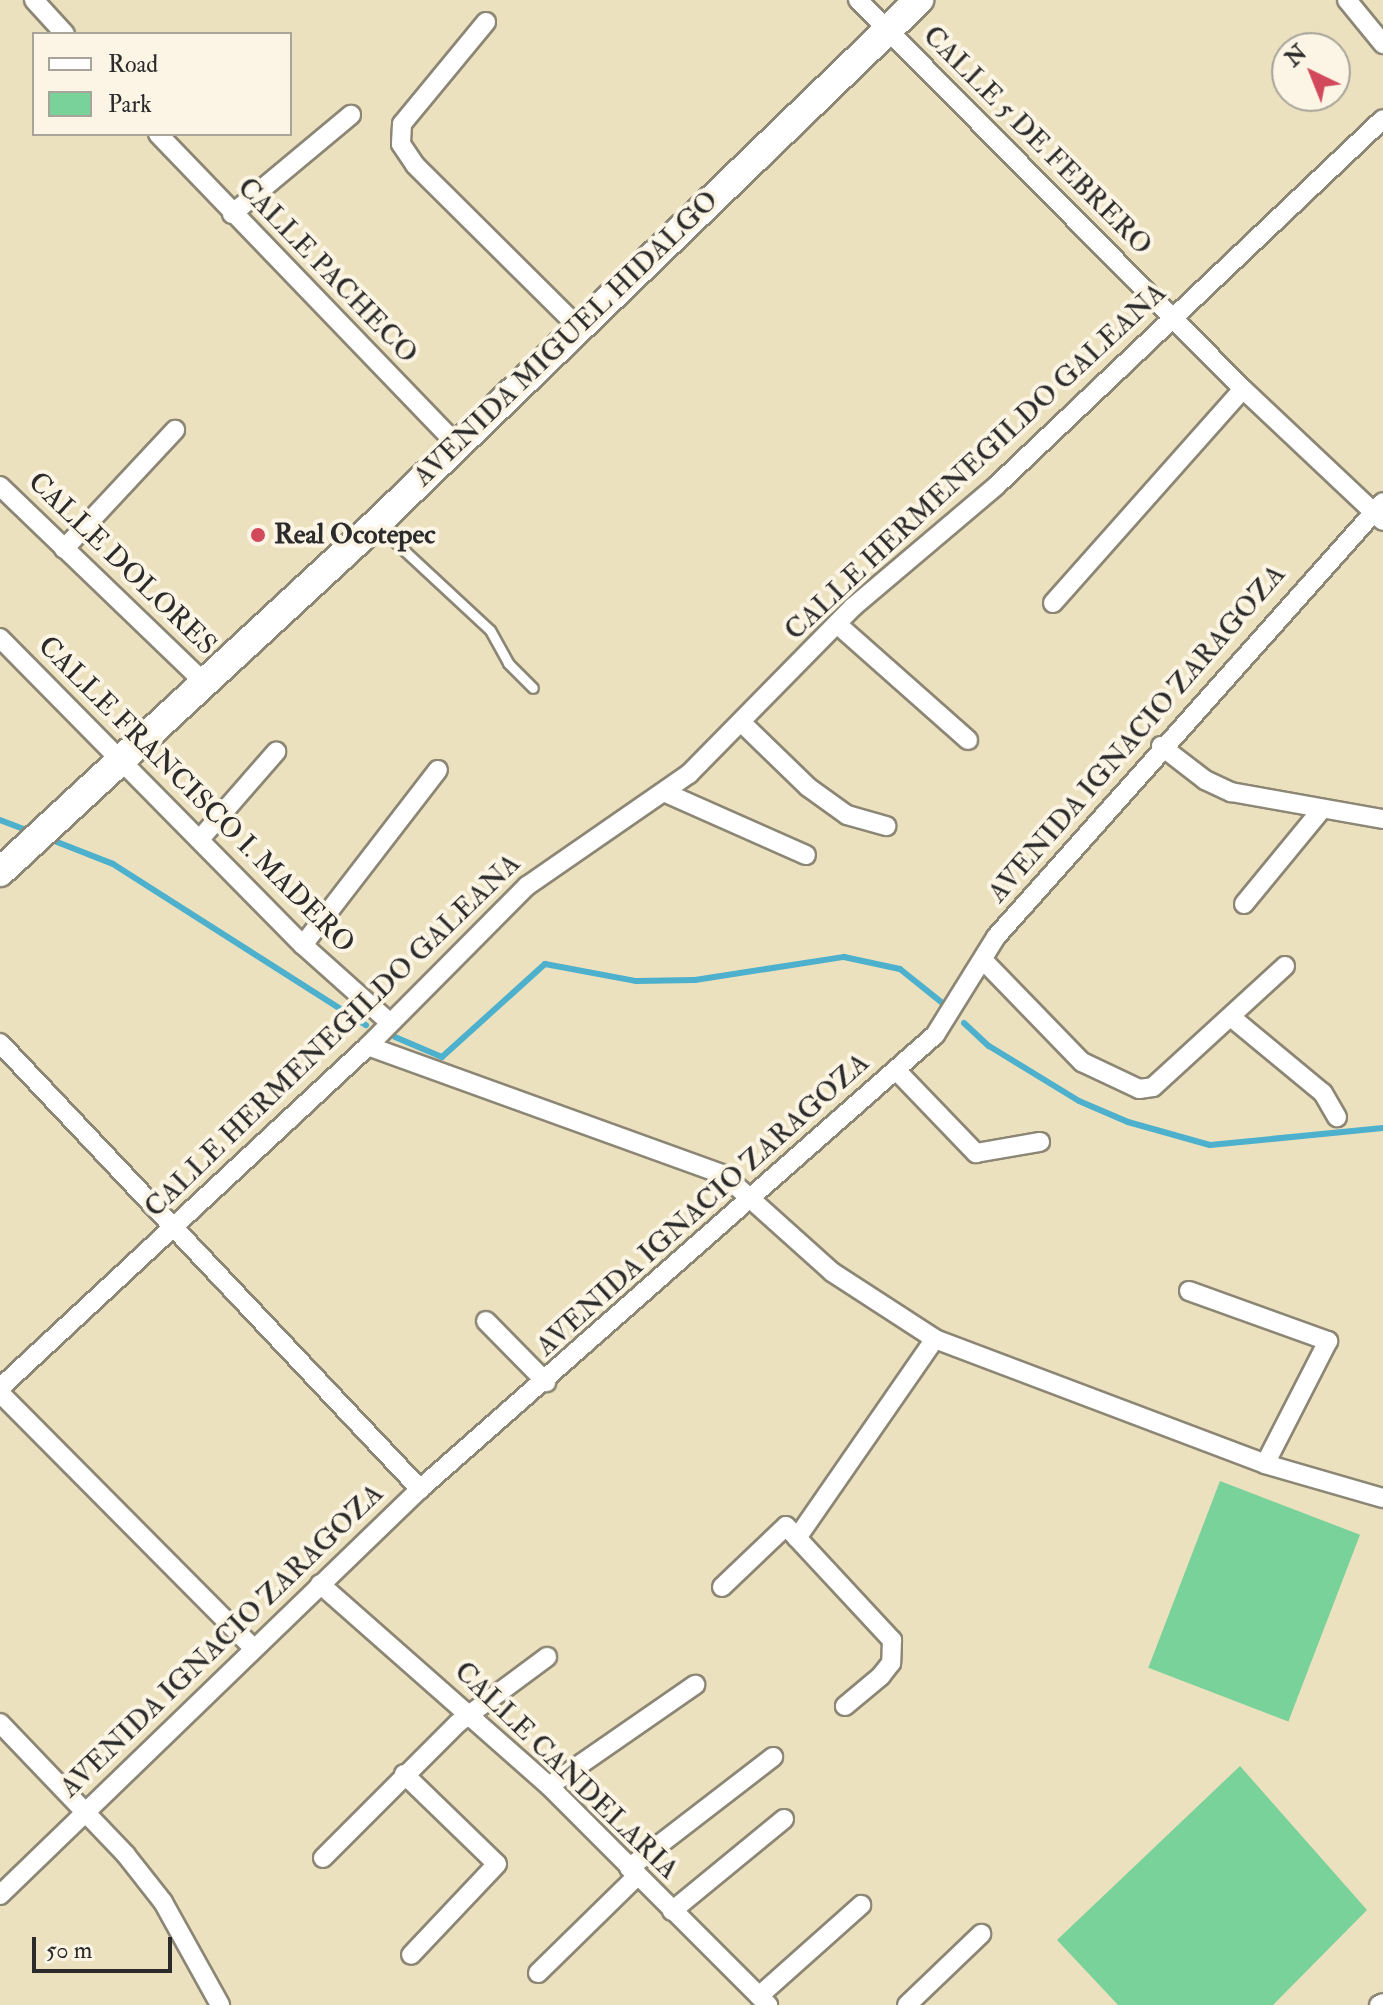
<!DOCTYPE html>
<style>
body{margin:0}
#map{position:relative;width:1383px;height:2005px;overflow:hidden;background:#ece1bf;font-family:"IM FELL Double Pica",serif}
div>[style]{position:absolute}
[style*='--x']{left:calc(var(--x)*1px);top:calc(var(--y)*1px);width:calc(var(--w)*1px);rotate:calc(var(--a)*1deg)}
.green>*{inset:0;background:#79d299;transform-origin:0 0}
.stream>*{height:6px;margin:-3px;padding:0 3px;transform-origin:3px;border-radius:3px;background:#4db0cc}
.roads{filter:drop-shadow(2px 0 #8c8675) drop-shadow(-2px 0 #8c8675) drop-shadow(0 2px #8c8675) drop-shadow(0 -2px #8c8675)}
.service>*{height:9px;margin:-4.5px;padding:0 4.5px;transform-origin:4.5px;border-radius:4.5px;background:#fff}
.minor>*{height:18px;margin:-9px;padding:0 9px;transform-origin:9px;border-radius:9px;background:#fff}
.primary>*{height:28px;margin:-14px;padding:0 14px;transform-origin:14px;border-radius:14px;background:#fff}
.dots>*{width:22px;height:22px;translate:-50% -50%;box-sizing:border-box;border:4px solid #fcf5e5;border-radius:50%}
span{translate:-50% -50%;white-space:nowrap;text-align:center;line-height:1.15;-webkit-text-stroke:8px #fcf5e5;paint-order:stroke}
.street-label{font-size:28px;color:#2b2b2b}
.poi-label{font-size:28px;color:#2b2b2b;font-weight:700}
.left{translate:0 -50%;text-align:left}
.legend{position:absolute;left:32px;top:32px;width:260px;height:104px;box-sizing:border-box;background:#fcf5e5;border:2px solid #a8a49b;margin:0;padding:10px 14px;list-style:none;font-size:24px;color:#2b2b2b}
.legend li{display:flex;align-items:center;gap:16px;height:40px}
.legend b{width:40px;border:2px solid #a8a49b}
.north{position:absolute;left:1271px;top:32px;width:80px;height:80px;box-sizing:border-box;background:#fcf5e5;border:2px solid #a8a49b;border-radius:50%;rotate:317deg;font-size:22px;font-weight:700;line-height:32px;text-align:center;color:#2b2b2b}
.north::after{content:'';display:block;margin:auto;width:28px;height:36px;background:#d1495b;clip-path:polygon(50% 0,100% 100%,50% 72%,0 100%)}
.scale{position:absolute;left:32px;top:1937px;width:140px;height:36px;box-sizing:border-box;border:4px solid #2b2b2b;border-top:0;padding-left:10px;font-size:24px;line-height:28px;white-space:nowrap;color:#2b2b2b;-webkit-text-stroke:6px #fcf5e5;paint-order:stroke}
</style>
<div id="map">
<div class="green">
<i style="left:1220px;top:1481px;width:150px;height:200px;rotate:21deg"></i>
<i style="clip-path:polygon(1240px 1766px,1367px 1910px,1273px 2005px,1118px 2005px,1057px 1940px)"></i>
</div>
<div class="stream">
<i style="--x:0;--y:820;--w:26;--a:21"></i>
<i style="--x:57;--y:842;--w:60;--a:21.4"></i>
<i style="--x:113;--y:864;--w:300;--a:32.5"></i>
<i style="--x:964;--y:1023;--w:34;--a:43"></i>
<i style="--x:989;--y:1046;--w:105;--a:31.4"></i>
<i style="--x:1079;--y:1101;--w:53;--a:23.2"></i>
<i style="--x:1128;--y:1122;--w:85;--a:15.7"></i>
<i style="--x:1210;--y:1145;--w:174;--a:-5.6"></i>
<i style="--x:395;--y:1037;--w:51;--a:23.1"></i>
<i style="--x:442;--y:1057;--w:139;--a:-42.1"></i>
<i style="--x:545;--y:964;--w:93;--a:10.6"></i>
<i style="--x:636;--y:981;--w:59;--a:-1"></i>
<i style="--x:695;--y:980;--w:151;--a:-8.8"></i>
<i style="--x:844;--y:957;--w:57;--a:12.1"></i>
<i style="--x:900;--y:969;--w:53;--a:38.8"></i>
</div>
<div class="roads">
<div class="service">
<i style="--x:379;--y:527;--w:151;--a:42.9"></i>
<i style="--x:490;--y:630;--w:38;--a:61"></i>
<i style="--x:508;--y:663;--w:35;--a:45"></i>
</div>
<div class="minor">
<i style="--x:34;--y:0;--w:46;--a:47.6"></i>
<i style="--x:858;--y:0;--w:547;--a:45.3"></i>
<i style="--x:1243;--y:389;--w:192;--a:43.3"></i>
<i style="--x:1347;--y:0;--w:57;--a:50.7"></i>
<i style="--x:486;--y:22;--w:132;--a:129.5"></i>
<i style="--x:402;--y:124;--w:20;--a:93"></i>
<i style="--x:401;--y:144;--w:25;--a:56"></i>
<i style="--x:415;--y:165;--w:228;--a:44.8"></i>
<i style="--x:158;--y:134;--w:431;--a:46.1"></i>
<i style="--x:232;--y:214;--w:155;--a:-39.8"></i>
<i style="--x:0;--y:486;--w:284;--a:43.9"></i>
<i style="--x:64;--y:549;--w:163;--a:-47"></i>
<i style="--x:1053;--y:603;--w:286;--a:-48.4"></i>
<i style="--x:837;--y:624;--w:175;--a:41.5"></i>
<i style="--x:0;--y:638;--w:431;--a:45.4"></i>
<i style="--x:303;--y:945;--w:115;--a:41.8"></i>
<i style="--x:741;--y:722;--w:93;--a:44.1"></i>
<i style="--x:808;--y:787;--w:48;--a:35.7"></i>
<i style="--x:847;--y:815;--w:41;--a:15.8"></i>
<i style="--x:1161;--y:746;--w:56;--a:37.7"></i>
<i style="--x:1205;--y:780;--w:29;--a:25"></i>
<i style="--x:1231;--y:792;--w:154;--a:10.1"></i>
<i style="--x:666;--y:793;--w:153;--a:23.9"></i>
<i style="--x:200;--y:839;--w:116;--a:-48.9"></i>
<i style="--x:1244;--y:904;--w:123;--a:-50.6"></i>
<i style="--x:303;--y:945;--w:221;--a:-52.4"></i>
<i style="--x:984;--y:961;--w:141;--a:45.9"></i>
<i style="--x:1082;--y:1062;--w:63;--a:25.3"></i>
<i style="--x:1139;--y:1089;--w:14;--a:-8"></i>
<i style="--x:1153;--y:1087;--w:179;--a:-42.5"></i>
<i style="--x:1231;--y:1017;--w:119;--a:39.6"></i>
<i style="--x:1323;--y:1093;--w:28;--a:60"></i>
<i style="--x:0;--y:1043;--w:613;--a:46.72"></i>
<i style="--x:368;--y:1046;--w:379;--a:19.9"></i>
<i style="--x:724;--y:1175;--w:145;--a:41.9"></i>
<i style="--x:832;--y:1272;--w:123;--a:33"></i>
<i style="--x:935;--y:1339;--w:353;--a:20.7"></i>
<i style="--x:1265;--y:1464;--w:123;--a:16.1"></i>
<i style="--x:897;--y:1071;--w:114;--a:46.1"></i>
<i style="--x:976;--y:1153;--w:65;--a:-9.8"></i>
<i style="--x:1189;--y:1291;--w:148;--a:19.8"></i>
<i style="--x:1328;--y:1341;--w:138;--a:117.1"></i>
<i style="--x:486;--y:1321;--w:86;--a:45.5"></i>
<i style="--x:0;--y:1388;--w:502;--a:-42.9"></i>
<i style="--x:368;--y:1046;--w:226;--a:-45.2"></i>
<i style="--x:527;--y:886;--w:197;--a:-34.7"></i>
<i style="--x:689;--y:774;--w:234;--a:-45.5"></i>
<i style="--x:853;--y:607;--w:187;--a:-40.2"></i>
<i style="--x:996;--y:486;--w:533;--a:-43.48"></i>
<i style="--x:0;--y:1393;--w:359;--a:45.2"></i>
<i style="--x:797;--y:1538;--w:242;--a:-55.3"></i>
<i style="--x:320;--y:1584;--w:305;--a:41.4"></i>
<i style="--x:549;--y:1786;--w:310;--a:45"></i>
<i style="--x:722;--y:1587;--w:88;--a:-43.6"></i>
<i style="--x:786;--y:1526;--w:156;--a:47.1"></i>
<i style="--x:892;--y:1640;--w:23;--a:92"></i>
<i style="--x:891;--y:1663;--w:16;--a:128"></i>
<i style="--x:881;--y:1676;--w:47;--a:140.2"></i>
<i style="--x:0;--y:1723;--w:182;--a:46.3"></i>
<i style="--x:126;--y:1855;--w:60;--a:51.8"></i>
<i style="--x:163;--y:1902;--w:118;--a:61"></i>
<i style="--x:404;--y:1774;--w:129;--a:44.1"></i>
<i style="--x:497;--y:1864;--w:125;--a:133.4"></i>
<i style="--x:549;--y:1786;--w:178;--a:-34.7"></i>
<i style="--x:323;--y:1858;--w:191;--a:-45"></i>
<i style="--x:458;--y:1723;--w:111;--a:-36.6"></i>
<i style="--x:629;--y:1868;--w:182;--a:-37.6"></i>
<i style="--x:0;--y:1895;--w:584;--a:-44.03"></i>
<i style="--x:420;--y:1489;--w:687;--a:-41.4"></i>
<i style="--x:935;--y:1035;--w:115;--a:-58.1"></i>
<i style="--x:996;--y:937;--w:582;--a:-48.34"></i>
<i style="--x:672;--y:1911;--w:145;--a:-39.4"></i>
<i style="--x:538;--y:1973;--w:139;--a:-44.4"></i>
<i style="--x:759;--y:1996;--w:137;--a:-41.7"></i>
<i style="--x:907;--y:2005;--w:103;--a:-43.8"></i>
<i style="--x:1379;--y:2005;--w:4;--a:-27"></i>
</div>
<div class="primary">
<i style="--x:0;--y:872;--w:512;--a:-42.79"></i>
<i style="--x:376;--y:524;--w:755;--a:-43.98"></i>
</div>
</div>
<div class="dots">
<i style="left:258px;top:535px;background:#d1495b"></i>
</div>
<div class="street-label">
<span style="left:1037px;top:141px;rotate:45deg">CALLE 5 DE FEBRERO</span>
<span style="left:327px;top:271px;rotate:46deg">CALLE PACHECO</span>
<span style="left:566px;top:339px;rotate:-44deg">AVENIDA MIGUEL HIDALGO</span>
<span style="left:976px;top:462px;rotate:-43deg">CALLE HERMENEGILDO GALEANA</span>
<span style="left:122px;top:564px;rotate:44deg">CALLE DOLORES</span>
<span style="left:1137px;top:734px;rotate:-49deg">AVENIDA IGNACIO ZARAGOZA</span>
<span style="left:196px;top:795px;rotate:45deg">CALLE FRANCISCO I. MADERO</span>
<span style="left:333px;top:1036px;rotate:-44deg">CALLE HERMENEGILDO GALEANA</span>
<span style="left:703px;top:1205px;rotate:-42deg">AVENIDA IGNACIO ZARAGOZA</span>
<span style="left:222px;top:1641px;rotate:-44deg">AVENIDA IGNACIO ZARAGOZA</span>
<span style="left:566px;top:1771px;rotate:44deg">CALLE CANDELARIA</span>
</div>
<div class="poi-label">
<span class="left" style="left:274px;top:535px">Real Ocotepec</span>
</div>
<ul class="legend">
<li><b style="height:10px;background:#fff"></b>Road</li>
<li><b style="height:22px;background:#79d299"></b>Park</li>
</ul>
<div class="north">N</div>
<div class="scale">50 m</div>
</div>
